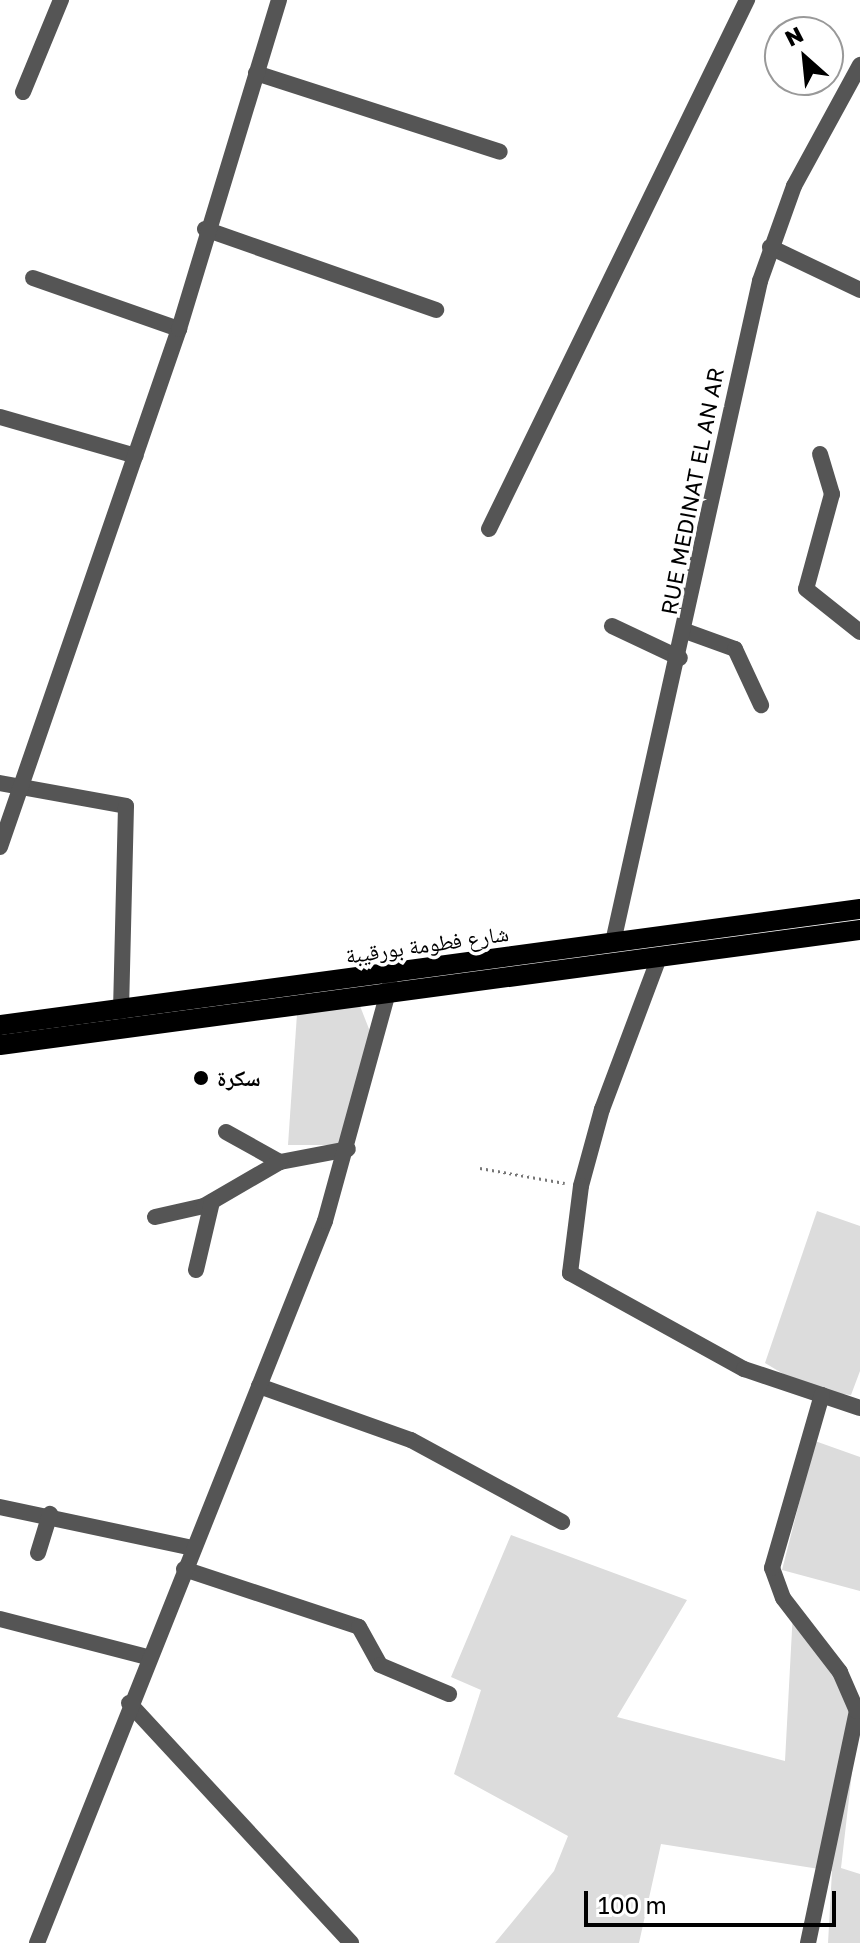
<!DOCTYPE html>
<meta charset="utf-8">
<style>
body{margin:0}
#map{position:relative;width:860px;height:1943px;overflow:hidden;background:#fff;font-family:"Golos Text","Noto Naskh Arabic",sans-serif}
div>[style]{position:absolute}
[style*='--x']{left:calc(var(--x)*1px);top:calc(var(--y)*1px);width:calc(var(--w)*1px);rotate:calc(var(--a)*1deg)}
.green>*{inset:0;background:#dcdcdc}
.path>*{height:3px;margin-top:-1.5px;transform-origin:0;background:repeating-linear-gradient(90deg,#777 0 2px,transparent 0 6px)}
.minor>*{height:16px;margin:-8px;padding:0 8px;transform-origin:8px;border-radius:8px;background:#555}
.major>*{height:20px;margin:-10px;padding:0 10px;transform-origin:10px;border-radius:10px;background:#000}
.dots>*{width:22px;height:22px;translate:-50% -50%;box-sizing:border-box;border:4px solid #fff;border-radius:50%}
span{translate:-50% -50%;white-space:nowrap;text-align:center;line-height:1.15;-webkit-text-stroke:7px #fff;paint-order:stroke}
.street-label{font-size:22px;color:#000}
.poi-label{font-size:22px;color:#000;font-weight:700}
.left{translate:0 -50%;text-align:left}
.north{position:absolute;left:764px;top:16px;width:80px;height:80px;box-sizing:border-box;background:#fff;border:2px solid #999;border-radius:50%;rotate:333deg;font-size:22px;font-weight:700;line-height:32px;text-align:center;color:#000}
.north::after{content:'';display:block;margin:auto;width:28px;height:36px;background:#000;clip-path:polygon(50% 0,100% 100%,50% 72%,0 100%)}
.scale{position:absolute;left:584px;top:1891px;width:252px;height:36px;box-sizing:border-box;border:4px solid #000;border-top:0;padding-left:10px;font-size:24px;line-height:28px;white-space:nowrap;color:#000;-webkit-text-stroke:6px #fff;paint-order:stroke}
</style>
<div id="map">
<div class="green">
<i style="clip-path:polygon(360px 1006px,371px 1034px,339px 1145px,288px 1145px,297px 1014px)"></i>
<i style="clip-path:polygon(817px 1211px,860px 1226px,860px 1371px,851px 1395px,812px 1391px,765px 1363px)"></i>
<i style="clip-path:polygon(815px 1441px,860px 1457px,860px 1591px,782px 1570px)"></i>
<i style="clip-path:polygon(511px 1535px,687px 1600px,617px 1717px,785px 1761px,793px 1611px,860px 1703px,841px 1868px,860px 1874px,860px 1943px,828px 1943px,832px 1871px,661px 1844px,639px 1943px,495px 1943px,554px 1871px,568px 1836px,454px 1774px,481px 1690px,451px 1677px)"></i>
</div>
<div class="path">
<i style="--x:480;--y:1168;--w:86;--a:10"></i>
</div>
<div class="minor">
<i style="--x:256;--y:73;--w:256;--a:17.9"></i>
<i style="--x:23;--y:92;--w:100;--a:-67.6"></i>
<i style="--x:205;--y:229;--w:245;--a:19.3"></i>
<i style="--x:770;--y:247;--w:100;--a:25.5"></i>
<i style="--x:33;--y:278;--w:155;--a:19.3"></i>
<i style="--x:0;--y:417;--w:141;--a:16"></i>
<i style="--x:820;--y:454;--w:42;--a:73.3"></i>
<i style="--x:832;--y:494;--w:98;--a:105.3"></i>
<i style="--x:806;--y:589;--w:69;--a:38.5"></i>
<i style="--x:489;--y:529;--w:589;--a:-64"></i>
<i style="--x:612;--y:626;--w:75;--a:25.2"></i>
<i style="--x:688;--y:632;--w:50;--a:19.9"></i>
<i style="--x:735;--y:649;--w:62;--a:65.1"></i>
<i style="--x:0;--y:783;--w:128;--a:10.3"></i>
<i style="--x:126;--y:806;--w:205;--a:91.4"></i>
<i style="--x:0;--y:847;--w:548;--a:-70.94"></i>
<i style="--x:179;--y:329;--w:344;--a:-73.1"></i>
<i style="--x:613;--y:942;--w:677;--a:-77.46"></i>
<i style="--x:760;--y:281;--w:101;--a:-70.3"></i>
<i style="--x:794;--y:186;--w:138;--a:-61.4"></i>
<i style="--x:660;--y:955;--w:165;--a:110.6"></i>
<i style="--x:602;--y:1109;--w:80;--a:105.3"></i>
<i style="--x:581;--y:1186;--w:88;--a:97.2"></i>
<i style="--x:570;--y:1273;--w:199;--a:28.9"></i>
<i style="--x:744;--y:1369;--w:122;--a:18.6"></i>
<i style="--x:226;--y:1132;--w:62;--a:29.1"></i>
<i style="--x:280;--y:1162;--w:69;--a:-10.8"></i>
<i style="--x:155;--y:1217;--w:50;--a:-12.7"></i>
<i style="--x:204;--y:1206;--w:88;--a:-30.1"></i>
<i style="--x:196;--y:1270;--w:70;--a:-76.8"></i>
<i style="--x:259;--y:1386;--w:161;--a:19.6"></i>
<i style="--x:411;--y:1440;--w:172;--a:28.5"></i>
<i style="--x:0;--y:1507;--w:197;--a:12"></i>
<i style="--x:38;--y:1553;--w:41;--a:-72.9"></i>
<i style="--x:184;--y:1569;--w:184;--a:18.3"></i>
<i style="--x:359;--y:1627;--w:43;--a:61.1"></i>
<i style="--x:380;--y:1665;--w:75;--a:22.8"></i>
<i style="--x:0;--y:1619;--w:152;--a:14.5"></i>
<i style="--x:129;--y:1703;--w:327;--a:47.2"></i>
<i style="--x:37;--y:1943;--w:777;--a:-68.25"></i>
<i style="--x:325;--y:1221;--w:245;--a:-74.6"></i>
<i style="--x:808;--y:1943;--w:237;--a:-78.1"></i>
<i style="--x:857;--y:1711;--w:43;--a:-113.6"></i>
<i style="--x:840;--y:1672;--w:93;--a:-127.6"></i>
<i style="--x:783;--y:1598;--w:32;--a:-110"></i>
<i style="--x:772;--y:1568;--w:180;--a:-73.9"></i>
</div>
<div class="major">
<i style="--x:0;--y:1025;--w:868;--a:-7.68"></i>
<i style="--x:0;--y:1045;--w:868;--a:-7.62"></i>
</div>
<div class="dots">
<i style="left:201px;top:1078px;background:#000"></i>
</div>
<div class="street-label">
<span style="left:692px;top:491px;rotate:-79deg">RUE MEDINAT EL AN AR</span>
<span style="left:427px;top:944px;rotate:-8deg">شارع فطومة بورقيبة</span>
</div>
<div class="poi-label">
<span class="left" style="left:217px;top:1078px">سكرة</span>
</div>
<div class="north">N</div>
<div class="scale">100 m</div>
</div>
